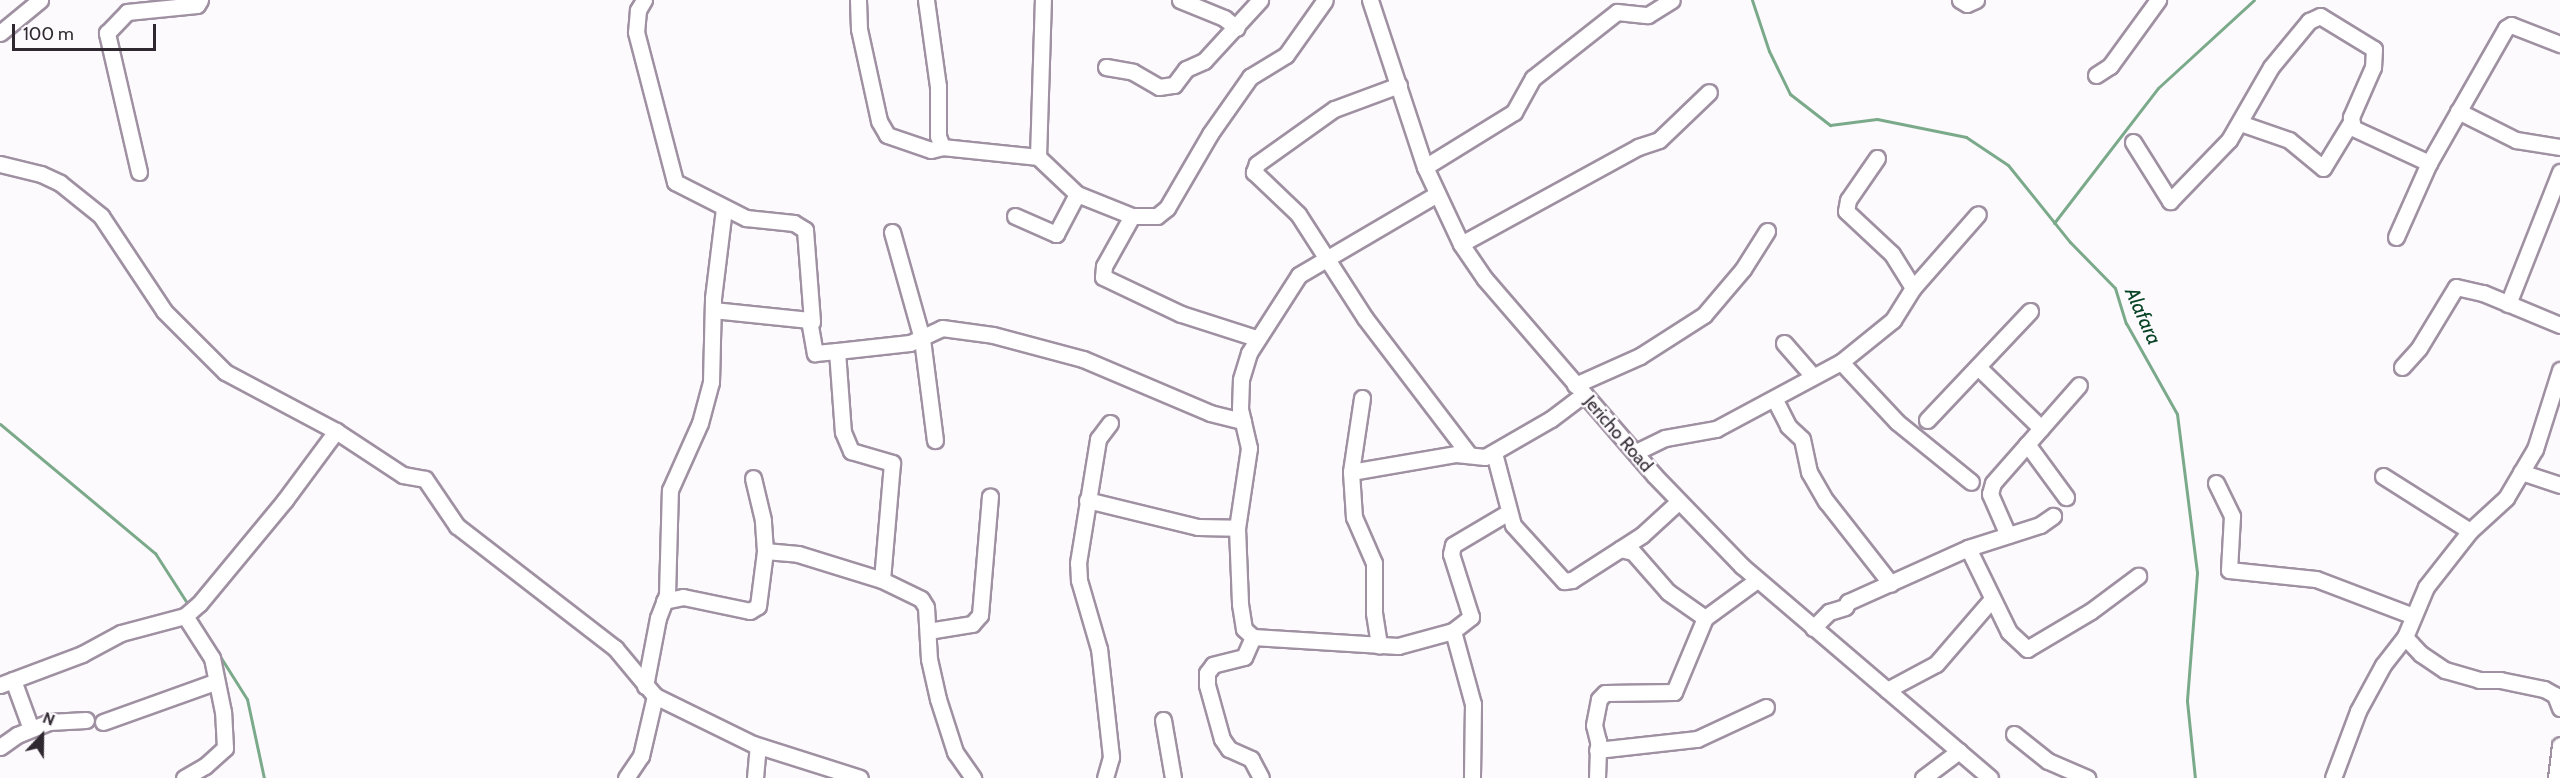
<!DOCTYPE html>
<style>
body{margin:0}
#map{position:relative;width:2560px;height:778px;overflow:hidden;background:#fdfafe;font-family:Cabin,sans-serif}
div>[style]{position:absolute}
[style*='--x']{left:calc(var(--x)*1px);top:calc(var(--y)*1px);width:calc(var(--w)*1px);rotate:calc(var(--a)*1deg)}
.stream>*{height:3px;margin:-1.5px;padding:0 1.5px;transform-origin:1.5px;border-radius:1.5px;background:#7baa8b}
.roads{filter:drop-shadow(2px 0 #9f90a2) drop-shadow(-2px 0 #9f90a2) drop-shadow(0 2px #9f90a2) drop-shadow(0 -2px #9f90a2)}
.minor>*{height:15px;margin:-7.5px;padding:0 7.5px;transform-origin:7.5px;border-radius:7.5px;background:#fff}
span{translate:-50% -50%;white-space:nowrap;text-align:center;line-height:1.15;-webkit-text-stroke:4.5px #fdfafe;paint-order:stroke}
.street-label{font-size:18px;color:#2f2830}
.water-label{font-size:20px;color:#074425;font-style:italic}
.north{position:absolute;left:12px;top:706px;width:60px;height:60px;-webkit-text-stroke:4px #fdfafe;paint-order:stroke;rotate:22deg;font-size:16px;font-weight:700;line-height:24px;text-align:center;color:#2f2830}
.north::after{content:'';display:block;margin:auto;width:21px;height:27px;background:#2f2830;clip-path:polygon(50% 0,100% 100%,50% 72%,0 100%)}
.scale{position:absolute;left:12px;top:24px;width:144px;height:27px;box-sizing:border-box;border:3px solid #2f2830;border-top:0;padding-left:8px;font-size:18px;line-height:21px;white-space:nowrap;color:#2f2830;-webkit-text-stroke:4px #fdfafe;paint-order:stroke}
</style>
<div id="map">
<div class="stream">
<i style="--x:1752;--y:0;--w:54;--a:71.6"></i>
<i style="--x:1769;--y:51;--w:48;--a:64"></i>
<i style="--x:1790;--y:94;--w:51;--a:37.8"></i>
<i style="--x:1830;--y:125;--w:47;--a:-7.3"></i>
<i style="--x:1877;--y:119;--w:91;--a:11.4"></i>
<i style="--x:1966;--y:137;--w:50;--a:33.7"></i>
<i style="--x:2008;--y:165;--w:99;--a:51.2"></i>
<i style="--x:2070;--y:242;--w:64;--a:45.6"></i>
<i style="--x:2115;--y:288;--w:37;--a:73"></i>
<i style="--x:2126;--y:323;--w:104;--a:60.7"></i>
<i style="--x:2177;--y:414;--w:160;--a:82.8"></i>
<i style="--x:2197;--y:573;--w:128;--a:94.5"></i>
<i style="--x:2187;--y:701;--w:77;--a:84.1"></i>
<i style="--x:2054;--y:223;--w:170;--a:-52.4"></i>
<i style="--x:2158;--y:88;--w:130;--a:-42.5"></i>
<i style="--x:0;--y:424;--w:202;--a:39.8"></i>
<i style="--x:155;--y:553;--w:63;--a:57.3"></i>
<i style="--x:194;--y:615;--w:99;--a:57.8"></i>
<i style="--x:247;--y:699;--w:81;--a:77.9"></i>
</div>
<div class="roads">
<div class="minor">
<i style="--x:644;--y:0;--w:12;--a:121"></i>
<i style="--x:638;--y:10;--w:22;--a:95"></i>
<i style="--x:636;--y:32;--w:155;--a:75.4"></i>
<i style="--x:675;--y:182;--w:80;--a:26.9"></i>
<i style="--x:746;--y:218;--w:48;--a:5.9"></i>
<i style="--x:794;--y:223;--w:13;--a:32"></i>
<i style="--x:805;--y:230;--w:92;--a:85.6"></i>
<i style="--x:858;--y:0;--w:29;--a:88"></i>
<i style="--x:859;--y:29;--w:94;--a:77.7"></i>
<i style="--x:879;--y:121;--w:16;--a:60"></i>
<i style="--x:887;--y:135;--w:46;--a:18.8"></i>
<i style="--x:931;--y:150;--w:11;--a:-15"></i>
<i style="--x:942;--y:147;--w:97;--a:5.9"></i>
<i style="--x:1038;--y:157;--w:157;--a:-88.2"></i>
<i style="--x:926;--y:0;--w:87;--a:82.1"></i>
<i style="--x:938;--y:86;--w:50;--a:90"></i>
<i style="--x:938;--y:136;--w:12;--a:70"></i>
<i style="--x:1180;--y:0;--w:48;--a:22.2"></i>
<i style="--x:1224;--y:18;--w:16;--a:38"></i>
<i style="--x:1370;--y:0;--w:176;--a:71.8"></i>
<i style="--x:1425;--y:167;--w:85;--a:64.9"></i>
<i style="--x:1461;--y:244;--w:42;--a:55.6"></i>
<i style="--x:1485;--y:279;--w:260;--a:49.2"></i>
<i style="--x:1655;--y:476;--w:125;--a:46"></i>
<i style="--x:1742;--y:566;--w:326;--a:40.5"></i>
<i style="--x:1960;--y:0;--w:8;--a:30"></i>
<i style="--x:1967;--y:4;--w:10;--a:-24"></i>
<i style="--x:0;--y:33;--w:52;--a:-39.5"></i>
<i style="--x:1106;--y:67;--w:27;--a:10"></i>
<i style="--x:1133;--y:72;--w:30;--a:30"></i>
<i style="--x:1159;--y:87;--w:15;--a:-8"></i>
<i style="--x:1174;--y:85;--w:20;--a:-53"></i>
<i style="--x:1186;--y:69;--w:20;--a:-24"></i>
<i style="--x:1204;--y:61;--w:83;--a:-47.4"></i>
<i style="--x:2096;--y:75;--w:17;--a:-33"></i>
<i style="--x:2110;--y:66;--w:82;--a:-54"></i>
<i style="--x:1399;--y:85;--w:69;--a:159.7"></i>
<i style="--x:1334;--y:109;--w:95;--a:144.5"></i>
<i style="--x:1257;--y:164;--w:9;--a:111"></i>
<i style="--x:1254;--y:172;--w:61;--a:43.7"></i>
<i style="--x:1298;--y:214;--w:124;--a:57.2"></i>
<i style="--x:1365;--y:318;--w:170;--a:52.7"></i>
<i style="--x:2458;--y:111;--w:65;--a:26.6"></i>
<i style="--x:2516;--y:140;--w:45;--a:9"></i>
<i style="--x:2240;--y:123;--w:52;--a:19.1"></i>
<i style="--x:2289;--y:140;--w:44;--a:39.5"></i>
<i style="--x:2323;--y:168;--w:54;--a:-58.7"></i>
<i style="--x:2133;--y:142;--w:70;--a:57.9"></i>
<i style="--x:2170;--y:201;--w:85;--a:-46"></i>
<i style="--x:2229;--y:140;--w:84;--a:-60.1"></i>
<i style="--x:2271;--y:67;--w:60;--a:-50.4"></i>
<i style="--x:2309;--y:21;--w:12;--a:-24"></i>
<i style="--x:2320;--y:16;--w:63;--a:31.4"></i>
<i style="--x:2374;--y:49;--w:18;--a:93"></i>
<i style="--x:2373;--y:67;--w:55;--a:113.7"></i>
<i style="--x:2351;--y:117;--w:11;--a:80"></i>
<i style="--x:2353;--y:128;--w:84;--a:24.7"></i>
<i style="--x:1038;--y:157;--w:54;--a:43.5"></i>
<i style="--x:1077;--y:194;--w:59;--a:21.8"></i>
<i style="--x:1132;--y:216;--w:25;--a:0"></i>
<i style="--x:1157;--y:216;--w:13;--a:-39"></i>
<i style="--x:1167;--y:208;--w:86;--a:-59.8"></i>
<i style="--x:1210;--y:134;--w:70;--a:-54.9"></i>
<i style="--x:1250;--y:77;--w:42;--a:-31.4"></i>
<i style="--x:1286;--y:55;--w:67;--a:-54.7"></i>
<i style="--x:1877;--y:158;--w:51;--a:124.6"></i>
<i style="--x:1848;--y:200;--w:11;--a:100"></i>
<i style="--x:1846;--y:211;--w:63;--a:43.1"></i>
<i style="--x:1892;--y:254;--w:40;--a:58"></i>
<i style="--x:0;--y:164;--w:42;--a:13.7"></i>
<i style="--x:41;--y:174;--w:21;--a:25"></i>
<i style="--x:60;--y:183;--w:53;--a:38.8"></i>
<i style="--x:101;--y:216;--w:114;--a:56.4"></i>
<i style="--x:164;--y:311;--w:86;--a:45"></i>
<i style="--x:225;--y:372;--w:126;--a:28"></i>
<i style="--x:336;--y:431;--w:80;--a:33.3"></i>
<i style="--x:403;--y:475;--w:22;--a:10"></i>
<i style="--x:425;--y:479;--w:57;--a:55.8"></i>
<i style="--x:457;--y:526;--w:200;--a:37.7"></i>
<i style="--x:615;--y:648;--w:62;--a:50.2"></i>
<i style="--x:655;--y:696;--w:109;--a:26.1"></i>
<i style="--x:753;--y:744;--w:112;--a:17.6"></i>
<i style="--x:1425;--y:167;--w:105;--a:-31.7"></i>
<i style="--x:1514;--y:112;--w:39;--a:-61"></i>
<i style="--x:1533;--y:78;--w:107;--a:-38.2"></i>
<i style="--x:1617;--y:12;--w:31;--a:6"></i>
<i style="--x:1648;--y:15;--w:28;--a:-32"></i>
<i style="--x:139;--y:172;--w:143;--a:-103"></i>
<i style="--x:107;--y:33;--w:29;--a:-46"></i>
<i style="--x:127;--y:12;--w:70;--a:-5.7"></i>
<i style="--x:197;--y:5;--w:6;--a:-59"></i>
<i style="--x:1437;--y:194;--w:160;--a:149.6"></i>
<i style="--x:1299;--y:275;--w:93;--a:122.7"></i>
<i style="--x:1249;--y:353;--w:28;--a:107"></i>
<i style="--x:1241;--y:380;--w:29;--a:92"></i>
<i style="--x:1240;--y:409;--w:40;--a:77"></i>
<i style="--x:1249;--y:448;--w:81;--a:98.5"></i>
<i style="--x:1237;--y:528;--w:76;--a:87.7"></i>
<i style="--x:1240;--y:604;--w:25;--a:81"></i>
<i style="--x:1244;--y:629;--w:12;--a:42"></i>
<i style="--x:1253;--y:637;--w:145;--a:3.6"></i>
<i style="--x:1398;--y:646;--w:57;--a:-15.3"></i>
<i style="--x:1453;--y:631;--w:76;--a:74.7"></i>
<i style="--x:1473;--y:704;--w:74;--a:90.8"></i>
<i style="--x:1015;--y:216;--w:45;--a:23.7"></i>
<i style="--x:1056;--y:234;--w:45;--a:-62.3"></i>
<i style="--x:1132;--y:216;--w:57;--a:119.2"></i>
<i style="--x:1104;--y:266;--w:11;--a:95"></i>
<i style="--x:1103;--y:277;--w:86;--a:25.4"></i>
<i style="--x:1181;--y:314;--w:79;--a:17.7"></i>
<i style="--x:892;--y:232;--w:111;--a:74.3"></i>
<i style="--x:922;--y:339;--w:102;--a:82.7"></i>
<i style="--x:2396;--y:237;--w:81;--a:-66"></i>
<i style="--x:2429;--y:163;--w:155;--a:-60.3"></i>
<i style="--x:2506;--y:28;--w:6;--a:-31"></i>
<i style="--x:2511;--y:25;--w:53;--a:21.2"></i>
<i style="--x:1461;--y:244;--w:202;--a:-28.7"></i>
<i style="--x:1638;--y:147;--w:22;--a:-18"></i>
<i style="--x:1659;--y:140;--w:69;--a:-43.8"></i>
<i style="--x:2508;--y:304;--w:142;--a:-68.5"></i>
<i style="--x:713;--y:310;--w:97;--a:5.9"></i>
<i style="--x:809;--y:320;--w:34;--a:80"></i>
<i style="--x:815;--y:353;--w:22;--a:-5"></i>
<i style="--x:837;--y:351;--w:81;--a:85.8"></i>
<i style="--x:843;--y:432;--w:21;--a:67"></i>
<i style="--x:851;--y:451;--w:43;--a:16.3"></i>
<i style="--x:892;--y:463;--w:117;--a:94.9"></i>
<i style="--x:1784;--y:343;--w:43;--a:48.8"></i>
<i style="--x:837;--y:351;--w:73;--a:-6.3"></i>
<i style="--x:910;--y:343;--w:35;--a:-25"></i>
<i style="--x:942;--y:328;--w:51;--a:7.8"></i>
<i style="--x:993;--y:335;--w:93;--a:14.9"></i>
<i style="--x:1083;--y:359;--w:138;--a:23"></i>
<i style="--x:1210;--y:413;--w:34;--a:14"></i>
<i style="--x:1841;--y:362;--w:82;--a:47"></i>
<i style="--x:1897;--y:422;--w:95;--a:39"></i>
<i style="--x:1978;--y:367;--w:88;--a:44.1"></i>
<i style="--x:2402;--y:367;--w:25;--a:-48"></i>
<i style="--x:2419;--y:348;--w:71;--a:-58.8"></i>
<i style="--x:2456;--y:287;--w:28;--a:13"></i>
<i style="--x:2483;--y:293;--w:83;--a:22.6"></i>
<i style="--x:1575;--y:385;--w:71;--a:-24"></i>
<i style="--x:1640;--y:356;--w:76;--a:-32.6"></i>
<i style="--x:1704;--y:315;--w:60;--a:-49.7"></i>
<i style="--x:1743;--y:269;--w:45;--a:-57.7"></i>
<i style="--x:1362;--y:398;--w:75;--a:98.5"></i>
<i style="--x:1351;--y:472;--w:107;--a:-9.7"></i>
<i style="--x:1456;--y:454;--w:29;--a:6"></i>
<i style="--x:1485;--y:457;--w:76;--a:-29.9"></i>
<i style="--x:1551;--y:419;--w:41;--a:-37.1"></i>
<i style="--x:1775;--y:400;--w:29;--a:63"></i>
<i style="--x:1788;--y:426;--w:19;--a:43"></i>
<i style="--x:1802;--y:439;--w:34;--a:78"></i>
<i style="--x:1809;--y:472;--w:34;--a:60"></i>
<i style="--x:1826;--y:501;--w:105;--a:51.9"></i>
<i style="--x:1927;--y:420;--w:150;--a:-46.6"></i>
<i style="--x:2027;--y:444;--w:66;--a:53.7"></i>
<i style="--x:1636;--y:452;--w:32;--a:-26"></i>
<i style="--x:1665;--y:438;--w:52;--a:-10"></i>
<i style="--x:1716;--y:429;--w:142;--a:-28.2"></i>
<i style="--x:1841;--y:362;--w:67;--a:-38.9"></i>
<i style="--x:1893;--y:320;--w:38;--a:-58"></i>
<i style="--x:1913;--y:288;--w:98;--a:-48.7"></i>
<i style="--x:1494;--y:453;--w:74;--a:75.2"></i>
<i style="--x:1513;--y:525;--w:76;--a:47.7"></i>
<i style="--x:1564;--y:581;--w:8;--a:-7"></i>
<i style="--x:1572;--y:580;--w:83;--a:-32.7"></i>
<i style="--x:1642;--y:535;--w:50;--a:-42.6"></i>
<i style="--x:1351;--y:472;--w:45;--a:86.2"></i>
<i style="--x:1354;--y:517;--w:50;--a:66.5"></i>
<i style="--x:1374;--y:563;--w:50;--a:90"></i>
<i style="--x:1374;--y:613;--w:33;--a:81"></i>
<i style="--x:2521;--y:472;--w:41;--a:18.4"></i>
<i style="--x:2383;--y:476;--w:103;--a:32.3"></i>
<i style="--x:2216;--y:483;--w:37;--a:64"></i>
<i style="--x:2232;--y:516;--w:54;--a:93.2"></i>
<i style="--x:2229;--y:570;--w:87;--a:5.9"></i>
<i style="--x:2316;--y:579;--w:102;--a:20.8"></i>
<i style="--x:1087;--y:500;--w:114;--a:13.7"></i>
<i style="--x:1198;--y:527;--w:39;--a:1"></i>
<i style="--x:2008;--y:535;--w:45;--a:-113.7"></i>
<i style="--x:1990;--y:494;--w:11;--a:-75"></i>
<i style="--x:1993;--y:483;--w:130;--a:-48.7"></i>
<i style="--x:1968;--y:548;--w:93;--a:64"></i>
<i style="--x:2009;--y:632;--w:25;--a:43"></i>
<i style="--x:2027;--y:649;--w:74;--a:-30.7"></i>
<i style="--x:2091;--y:611;--w:59;--a:-36.7"></i>
<i style="--x:1620;--y:549;--w:13;--a:13"></i>
<i style="--x:1633;--y:552;--w:53;--a:48.8"></i>
<i style="--x:1668;--y:592;--w:45;--a:35.1"></i>
<i style="--x:765;--y:551;--w:33;--a:5"></i>
<i style="--x:798;--y:554;--w:88;--a:17.2"></i>
<i style="--x:882;--y:580;--w:43;--a:26"></i>
<i style="--x:921;--y:599;--w:9;--a:58"></i>
<i style="--x:926;--y:607;--w:52;--a:86.7"></i>
<i style="--x:929;--y:659;--w:41;--a:77.3"></i>
<i style="--x:938;--y:699;--w:56;--a:72.2"></i>
<i style="--x:955;--y:752;--w:32;--a:55"></i>
<i style="--x:664;--y:601;--w:19;--a:-12"></i>
<i style="--x:683;--y:597;--w:68;--a:11.8"></i>
<i style="--x:750;--y:611;--w:9;--a:-32"></i>
<i style="--x:758;--y:606;--w:55;--a:-82.7"></i>
<i style="--x:765;--y:551;--w:31;--a:-94"></i>
<i style="--x:763;--y:520;--w:43;--a:-103.4"></i>
<i style="--x:1813;--y:628;--w:23;--a:-45"></i>
<i style="--x:1829;--y:612;--w:17;--a:-17"></i>
<i style="--x:1845;--y:607;--w:6;--a:-59"></i>
<i style="--x:1848;--y:602;--w:132;--a:-24.2"></i>
<i style="--x:1968;--y:548;--w:76;--a:-17.7"></i>
<i style="--x:2040;--y:525;--w:16;--a:-35"></i>
<i style="--x:928;--y:631;--w:45;--a:-9"></i>
<i style="--x:972;--y:624;--w:12;--a:-48"></i>
<i style="--x:980;--y:615;--w:119;--a:-85.2"></i>
<i style="--x:1453;--y:631;--w:23;--a:-38"></i>
<i style="--x:1471;--y:617;--w:66;--a:-107.6"></i>
<i style="--x:1451;--y:554;--w:9;--a:-77"></i>
<i style="--x:1453;--y:545;--w:63;--a:-30.7"></i>
<i style="--x:1253;--y:637;--w:22;--a:114"></i>
<i style="--x:1244;--y:657;--w:32;--a:166"></i>
<i style="--x:1213;--y:665;--w:10;--a:127"></i>
<i style="--x:1207;--y:673;--w:12;--a:90"></i>
<i style="--x:1207;--y:685;--w:56;--a:74.5"></i>
<i style="--x:1222;--y:739;--w:12;--a:55"></i>
<i style="--x:1229;--y:749;--w:24;--a:24"></i>
<i style="--x:1251;--y:759;--w:21;--a:62"></i>
<i style="--x:2405;--y:637;--w:23;--a:47"></i>
<i style="--x:2421;--y:654;--w:29;--a:34"></i>
<i style="--x:2445;--y:670;--w:35;--a:16"></i>
<i style="--x:2479;--y:680;--w:21;--a:0"></i>
<i style="--x:2500;--y:680;--w:45;--a:11.6"></i>
<i style="--x:2544;--y:689;--w:13;--a:29"></i>
<i style="--x:2555;--y:695;--w:14;--a:69"></i>
<i style="--x:13;--y:680;--w:74;--a:-20.6"></i>
<i style="--x:82;--y:654;--w:44;--a:-28.3"></i>
<i style="--x:121;--y:633;--w:66;--a:-14.9"></i>
<i style="--x:185;--y:616;--w:18;--a:-41"></i>
<i style="--x:199;--y:604;--w:135;--a:-50.4"></i>
<i style="--x:285;--y:500;--w:86;--a:-53.5"></i>
<i style="--x:0;--y:685;--w:14;--a:-21"></i>
<i style="--x:13;--y:680;--w:52;--a:69.8"></i>
<i style="--x:645;--y:686;--w:69;--a:-79.2"></i>
<i style="--x:658;--y:618;--w:25;--a:-69"></i>
<i style="--x:667;--y:595;--w:105;--a:-88.4"></i>
<i style="--x:670;--y:490;--w:73;--a:-65.9"></i>
<i style="--x:700;--y:423;--w:42;--a:-75"></i>
<i style="--x:711;--y:382;--w:84;--a:-88.6"></i>
<i style="--x:713;--y:298;--w:90;--a:-83"></i>
<i style="--x:1887;--y:690;--w:55;--a:-28"></i>
<i style="--x:1936;--y:664;--w:86;--a:-49.3"></i>
<i style="--x:1163;--y:720;--w:59;--a:80.2"></i>
<i style="--x:103;--y:722;--w:119;--a:-19.7"></i>
<i style="--x:2014;--y:734;--w:43;--a:38.5"></i>
<i style="--x:2048;--y:761;--w:43;--a:23.6"></i>
<i style="--x:0;--y:747;--w:21;--a:-35"></i>
<i style="--x:17;--y:735;--w:35;--a:-22"></i>
<i style="--x:49;--y:722;--w:37;--a:-3"></i>
<i style="--x:1597;--y:750;--w:101;--a:-6.3"></i>
<i style="--x:1697;--y:739;--w:76;--a:-24.9"></i>
<i style="--x:184;--y:778;--w:24;--a:-30"></i>
<i style="--x:205;--y:766;--w:27;--a:-42"></i>
<i style="--x:225;--y:748;--w:36;--a:-93"></i>
<i style="--x:223;--y:712;--w:55;--a:-101.5"></i>
<i style="--x:212;--y:658;--w:50;--a:-122.7"></i>
<i style="--x:626;--y:778;--w:27;--a:-56"></i>
<i style="--x:641;--y:756;--w:62;--a:-76.9"></i>
<i style="--x:755;--y:778;--w:32;--a:-85"></i>
<i style="--x:1105;--y:778;--w:22;--a:-74"></i>
<i style="--x:1111;--y:757;--w:109;--a:-96.3"></i>
<i style="--x:1099;--y:649;--w:72;--a:-106.2"></i>
<i style="--x:1079;--y:580;--w:17;--a:-93"></i>
<i style="--x:1078;--y:563;--w:126;--a:-80.8"></i>
<i style="--x:1098;--y:439;--w:20;--a:-53"></i>
<i style="--x:1597;--y:778;--w:37;--a:-88"></i>
<i style="--x:1598;--y:741;--w:16;--a:-104"></i>
<i style="--x:1594;--y:725;--w:26;--a:-79"></i>
<i style="--x:1599;--y:699;--w:8;--a:-45"></i>
<i style="--x:1605;--y:693;--w:69;--a:-0.8"></i>
<i style="--x:1674;--y:692;--w:80;--a:-67.3"></i>
<i style="--x:1705;--y:618;--w:64;--a:-36.2"></i>
<i style="--x:1923;--y:778;--w:45;--a:-36.9"></i>
<i style="--x:2333;--y:778;--w:72;--a:-69.5"></i>
<i style="--x:2358;--y:711;--w:52;--a:-61.5"></i>
<i style="--x:2383;--y:665;--w:36;--a:-52"></i>
<i style="--x:2405;--y:637;--w:54;--a:-67.2"></i>
<i style="--x:2426;--y:587;--w:71;--a:-51.8"></i>
<i style="--x:2470;--y:531;--w:49;--a:-42.5"></i>
<i style="--x:2506;--y:498;--w:57;--a:-59.4"></i>
<i style="--x:2535;--y:449;--w:83;--a:-72.4"></i>
<i style="--x:2556;--y:778;--w:33;--a:-83"></i>
</div>
</div>
<div class="street-label">
<span style="left:1618px;top:434px;rotate:49deg">Jericho Road</span>
</div>
<div class="water-label">
<span style="left:2143px;top:316px;rotate:66deg">Alafara</span>
</div>
<div class="north">N</div>
<div class="scale">100 m</div>
</div>
